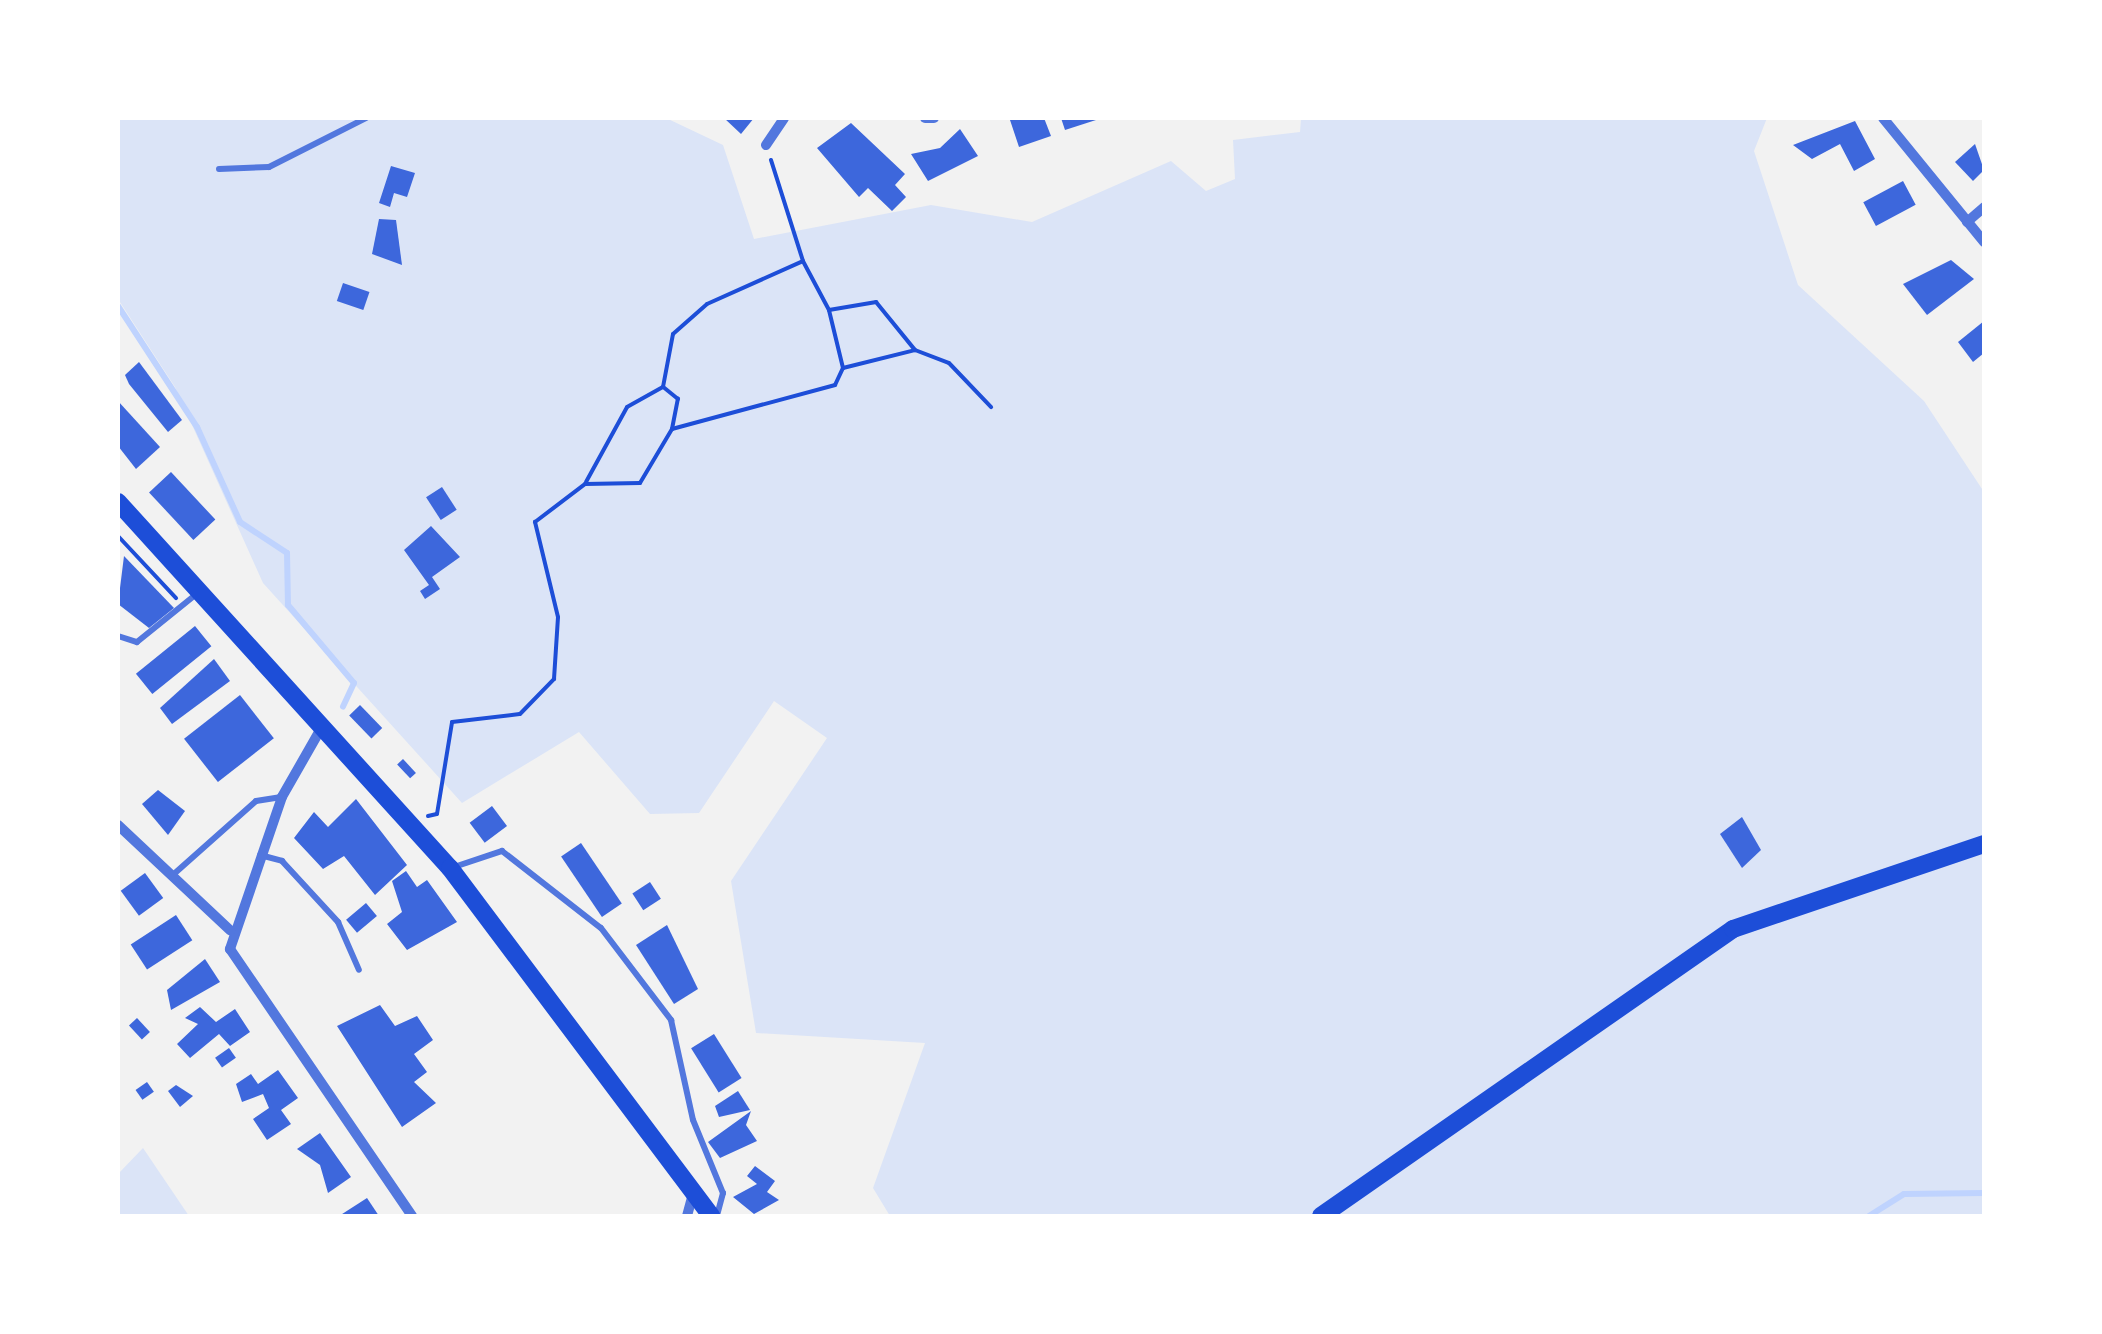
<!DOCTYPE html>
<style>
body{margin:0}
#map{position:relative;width:2102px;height:1334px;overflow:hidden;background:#f2f2f2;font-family:Raleway,sans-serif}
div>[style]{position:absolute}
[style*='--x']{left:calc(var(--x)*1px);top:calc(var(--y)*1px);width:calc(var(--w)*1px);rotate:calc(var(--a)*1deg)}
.green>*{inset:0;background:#dbe4f7}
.stream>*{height:6px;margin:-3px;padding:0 3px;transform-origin:3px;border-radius:3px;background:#bfd3fe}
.building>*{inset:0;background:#3d67dc;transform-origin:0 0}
.path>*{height:4px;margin:-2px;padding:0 2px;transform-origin:2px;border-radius:2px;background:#1d4ed8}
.service>*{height:6px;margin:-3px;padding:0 3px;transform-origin:3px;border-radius:3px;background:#5277de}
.minor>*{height:10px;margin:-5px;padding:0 5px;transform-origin:5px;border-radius:5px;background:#5277de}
.secondary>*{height:18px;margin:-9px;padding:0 9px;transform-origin:9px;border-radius:9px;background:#1d4ed8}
span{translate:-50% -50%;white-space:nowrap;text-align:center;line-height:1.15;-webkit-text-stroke:8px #fff;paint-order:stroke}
.frame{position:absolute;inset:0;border:120px solid #fff;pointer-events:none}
</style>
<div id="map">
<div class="green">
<i style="clip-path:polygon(118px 118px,666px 118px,723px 145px,754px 239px,931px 205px,1032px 222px,1171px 161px,1206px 191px,1235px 179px,1233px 140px,1300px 132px,1301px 118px,1767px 118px,1754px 151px,1798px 285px,1924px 401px,1984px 492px,1984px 1216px,890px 1216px,873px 1188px,925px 1043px,756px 1033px,731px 881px,827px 738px,774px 701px,699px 813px,650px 814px,579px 732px,462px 803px,263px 583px,175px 387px,118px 299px)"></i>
<i style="clip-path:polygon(143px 1148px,189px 1216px,118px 1216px,118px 1174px)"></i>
</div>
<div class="stream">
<i style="--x:118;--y:306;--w:145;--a:56.9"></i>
<i style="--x:197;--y:427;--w:104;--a:65.6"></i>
<i style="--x:240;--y:522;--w:56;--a:33.4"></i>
<i style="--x:287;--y:553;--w:52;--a:88.9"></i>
<i style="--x:288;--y:605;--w:102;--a:49.8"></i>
<i style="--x:354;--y:683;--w:26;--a:115"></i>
<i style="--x:1869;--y:1216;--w:41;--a:-32.2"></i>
<i style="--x:1904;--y:1194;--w:80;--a:-0.7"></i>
</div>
<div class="building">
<i style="clip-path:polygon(724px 118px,754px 118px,741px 134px)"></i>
<i style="clip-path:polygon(1044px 118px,1051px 136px,1019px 147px,1010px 120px)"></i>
<i style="clip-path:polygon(1061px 118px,1096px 118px,1096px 120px,1065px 130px)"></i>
<i style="clip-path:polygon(1855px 121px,1875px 159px,1854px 171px,1840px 144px,1812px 159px,1793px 145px)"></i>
<i style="clip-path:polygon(851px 123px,905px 174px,895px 185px,906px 197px,892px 211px,868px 188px,859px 197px,817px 148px)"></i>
<i style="clip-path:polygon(960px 129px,978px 156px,928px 181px,911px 154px,940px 148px)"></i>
<i style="clip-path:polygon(1975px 144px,1984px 170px,1973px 181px,1955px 162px)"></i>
<i style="clip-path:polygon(391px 166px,415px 173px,407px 197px,394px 193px,390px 207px,379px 203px)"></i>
<i style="left:1903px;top:181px;width:27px;height:45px;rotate:62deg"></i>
<i style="clip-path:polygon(379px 219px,396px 220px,402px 265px,372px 254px)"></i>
<i style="clip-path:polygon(1951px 260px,1974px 279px,1927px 315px,1903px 284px)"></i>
<i style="left:343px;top:283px;width:28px;height:19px;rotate:19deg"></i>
<i style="clip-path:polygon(1984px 321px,1984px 353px,1973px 362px,1958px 342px)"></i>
<i style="clip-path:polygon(139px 362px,182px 420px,168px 432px,129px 384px,125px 375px)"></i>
<i style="clip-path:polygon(118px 401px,160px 447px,136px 469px,118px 446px)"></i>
<i style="left:171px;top:472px;width:65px;height:30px;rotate:47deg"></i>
<i style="left:442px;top:487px;width:27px;height:19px;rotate:57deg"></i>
<i style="clip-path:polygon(431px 526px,460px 557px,432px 577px,440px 589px,425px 599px,420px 591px,429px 585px,404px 550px)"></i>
<i style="clip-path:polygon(124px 556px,174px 608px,149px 628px,118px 604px)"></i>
<i style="left:195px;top:626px;width:26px;height:76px;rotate:51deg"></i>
<i style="clip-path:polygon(214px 659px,230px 681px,172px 724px,160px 708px)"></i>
<i style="left:240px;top:695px;width:55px;height:71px;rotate:52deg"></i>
<i style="left:360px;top:705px;width:32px;height:15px;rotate:46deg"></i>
<i style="left:403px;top:759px;width:19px;height:8px;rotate:47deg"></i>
<i style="clip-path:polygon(158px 790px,185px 811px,168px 835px,142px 804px)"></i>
<i style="clip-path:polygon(356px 799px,407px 865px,375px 895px,344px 856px,323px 869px,294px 838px,314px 812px,328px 827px)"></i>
<i style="left:492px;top:806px;width:25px;height:28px;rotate:53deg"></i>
<i style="clip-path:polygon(1742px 817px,1761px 850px,1742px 868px,1720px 834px)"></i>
<i style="left:581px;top:843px;width:73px;height:24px;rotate:56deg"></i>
<i style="clip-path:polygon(406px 871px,417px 887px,427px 880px,457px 922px,407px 950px,387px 924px,402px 912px,392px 881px)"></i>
<i style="left:145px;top:873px;width:31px;height:30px;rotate:54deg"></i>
<i style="left:650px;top:882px;width:20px;height:21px;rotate:57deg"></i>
<i style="left:366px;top:903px;width:17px;height:26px;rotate:50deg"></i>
<i style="left:176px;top:915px;width:30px;height:54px;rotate:57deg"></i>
<i style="clip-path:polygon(667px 925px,698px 989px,674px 1004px,636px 945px)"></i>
<i style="clip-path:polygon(205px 959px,220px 982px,171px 1010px,167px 990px)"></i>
<i style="clip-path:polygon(380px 1005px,395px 1026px,417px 1016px,433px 1040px,414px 1054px,427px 1072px,414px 1082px,436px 1103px,402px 1127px,337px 1026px)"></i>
<i style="clip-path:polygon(200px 1007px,216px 1022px,235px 1009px,250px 1032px,230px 1046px,219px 1034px,190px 1058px,177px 1044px,198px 1024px,185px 1018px)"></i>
<i style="left:137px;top:1018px;width:19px;height:11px;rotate:47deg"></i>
<i style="left:714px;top:1034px;width:52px;height:27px;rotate:58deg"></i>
<i style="left:229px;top:1048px;width:12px;height:17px;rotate:55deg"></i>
<i style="clip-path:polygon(278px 1070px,298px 1098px,281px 1110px,291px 1124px,267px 1140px,253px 1119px,269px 1108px,263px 1094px,242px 1102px,236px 1084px,251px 1074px,258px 1084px)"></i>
<i style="left:147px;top:1082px;width:12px;height:14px;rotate:55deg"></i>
<i style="clip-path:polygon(176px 1085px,193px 1096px,180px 1107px,168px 1091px)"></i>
<i style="clip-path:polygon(738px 1091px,750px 1110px,719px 1117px,715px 1106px)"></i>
<i style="clip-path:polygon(751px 1111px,746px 1125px,757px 1141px,720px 1158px,708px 1142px)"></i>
<i style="clip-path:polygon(320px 1133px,351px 1177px,328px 1193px,320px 1165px,297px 1149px)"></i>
<i style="clip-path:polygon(755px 1166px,775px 1181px,767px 1192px,779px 1200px,754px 1214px,733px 1197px,757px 1184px,747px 1176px)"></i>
<i style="clip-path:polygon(367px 1198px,379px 1216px,339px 1216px)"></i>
</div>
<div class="path">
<i style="--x:829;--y:310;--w:48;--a:-9.7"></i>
<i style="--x:876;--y:302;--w:62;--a:50.9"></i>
<i style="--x:843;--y:368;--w:74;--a:-14"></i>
<i style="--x:915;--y:350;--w:36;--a:21"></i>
<i style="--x:949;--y:363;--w:61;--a:46.3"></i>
<i style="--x:672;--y:429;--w:169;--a:-15.1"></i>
<i style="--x:835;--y:385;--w:19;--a:-65"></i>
<i style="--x:843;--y:368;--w:60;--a:-103.6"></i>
<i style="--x:829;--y:310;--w:55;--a:-118"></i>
<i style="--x:586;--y:482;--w:85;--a:-61.3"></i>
<i style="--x:627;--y:407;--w:41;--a:-29.1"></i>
<i style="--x:118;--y:536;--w:85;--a:46.9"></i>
<i style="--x:428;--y:816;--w:9;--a:-13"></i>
<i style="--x:437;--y:814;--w:93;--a:-80.7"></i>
<i style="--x:452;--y:722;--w:68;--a:-6.7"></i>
<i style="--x:520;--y:714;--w:49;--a:-45.8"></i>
<i style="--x:554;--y:679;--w:62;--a:-86.3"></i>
<i style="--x:558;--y:617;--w:98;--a:-103.6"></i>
<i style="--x:535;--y:522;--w:63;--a:-37.2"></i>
<i style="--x:585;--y:484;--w:55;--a:-1"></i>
<i style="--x:640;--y:483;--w:63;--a:-59.3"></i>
<i style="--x:672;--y:429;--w:31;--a:-79"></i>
<i style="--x:678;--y:399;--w:19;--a:-141"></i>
<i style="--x:663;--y:387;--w:54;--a:-79.3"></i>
<i style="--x:673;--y:334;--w:45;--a:-41.4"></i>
<i style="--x:707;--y:304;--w:105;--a:-24.1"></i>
<i style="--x:803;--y:261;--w:106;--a:-107.6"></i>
</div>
<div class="service">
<i style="--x:219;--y:169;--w:50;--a:-2.3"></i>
<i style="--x:269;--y:167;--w:109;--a:-26.8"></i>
<i style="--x:118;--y:636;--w:20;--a:18"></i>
<i style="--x:137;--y:642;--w:80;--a:-38.9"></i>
<i style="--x:260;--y:855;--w:23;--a:15"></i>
<i style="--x:282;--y:861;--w:83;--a:47.4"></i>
<i style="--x:338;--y:922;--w:52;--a:66.4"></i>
<i style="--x:451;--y:868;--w:54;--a:-18.4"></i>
<i style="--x:502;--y:851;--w:125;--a:37.9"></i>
<i style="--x:601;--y:928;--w:116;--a:52.7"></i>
<i style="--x:671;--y:1020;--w:102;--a:77.6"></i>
<i style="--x:693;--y:1120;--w:79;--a:67.7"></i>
<i style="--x:723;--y:1193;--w:24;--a:105"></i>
<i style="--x:175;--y:873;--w:108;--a:-41.6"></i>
<i style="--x:256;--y:801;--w:24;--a:-9"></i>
</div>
<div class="minor">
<i style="--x:925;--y:118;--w:9;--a:0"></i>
<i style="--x:1883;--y:118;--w:160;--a:50.8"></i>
<i style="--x:766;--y:145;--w:32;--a:-56"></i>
<i style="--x:1967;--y:222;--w:23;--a:-41"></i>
<i style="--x:323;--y:725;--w:83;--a:119.7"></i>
<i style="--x:282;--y:797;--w:161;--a:108.9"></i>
<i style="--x:230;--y:949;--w:323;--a:55.7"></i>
<i style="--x:118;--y:825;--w:154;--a:43.2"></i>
<i style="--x:687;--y:1216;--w:20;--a:-75"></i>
</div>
<div class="secondary">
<i style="--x:118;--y:502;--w:494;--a:47.8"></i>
<i style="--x:450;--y:868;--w:435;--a:53.1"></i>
<i style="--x:1321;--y:1216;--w:502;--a:-34.86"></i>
<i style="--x:1733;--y:929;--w:265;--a:-18.7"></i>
</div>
<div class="frame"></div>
</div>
